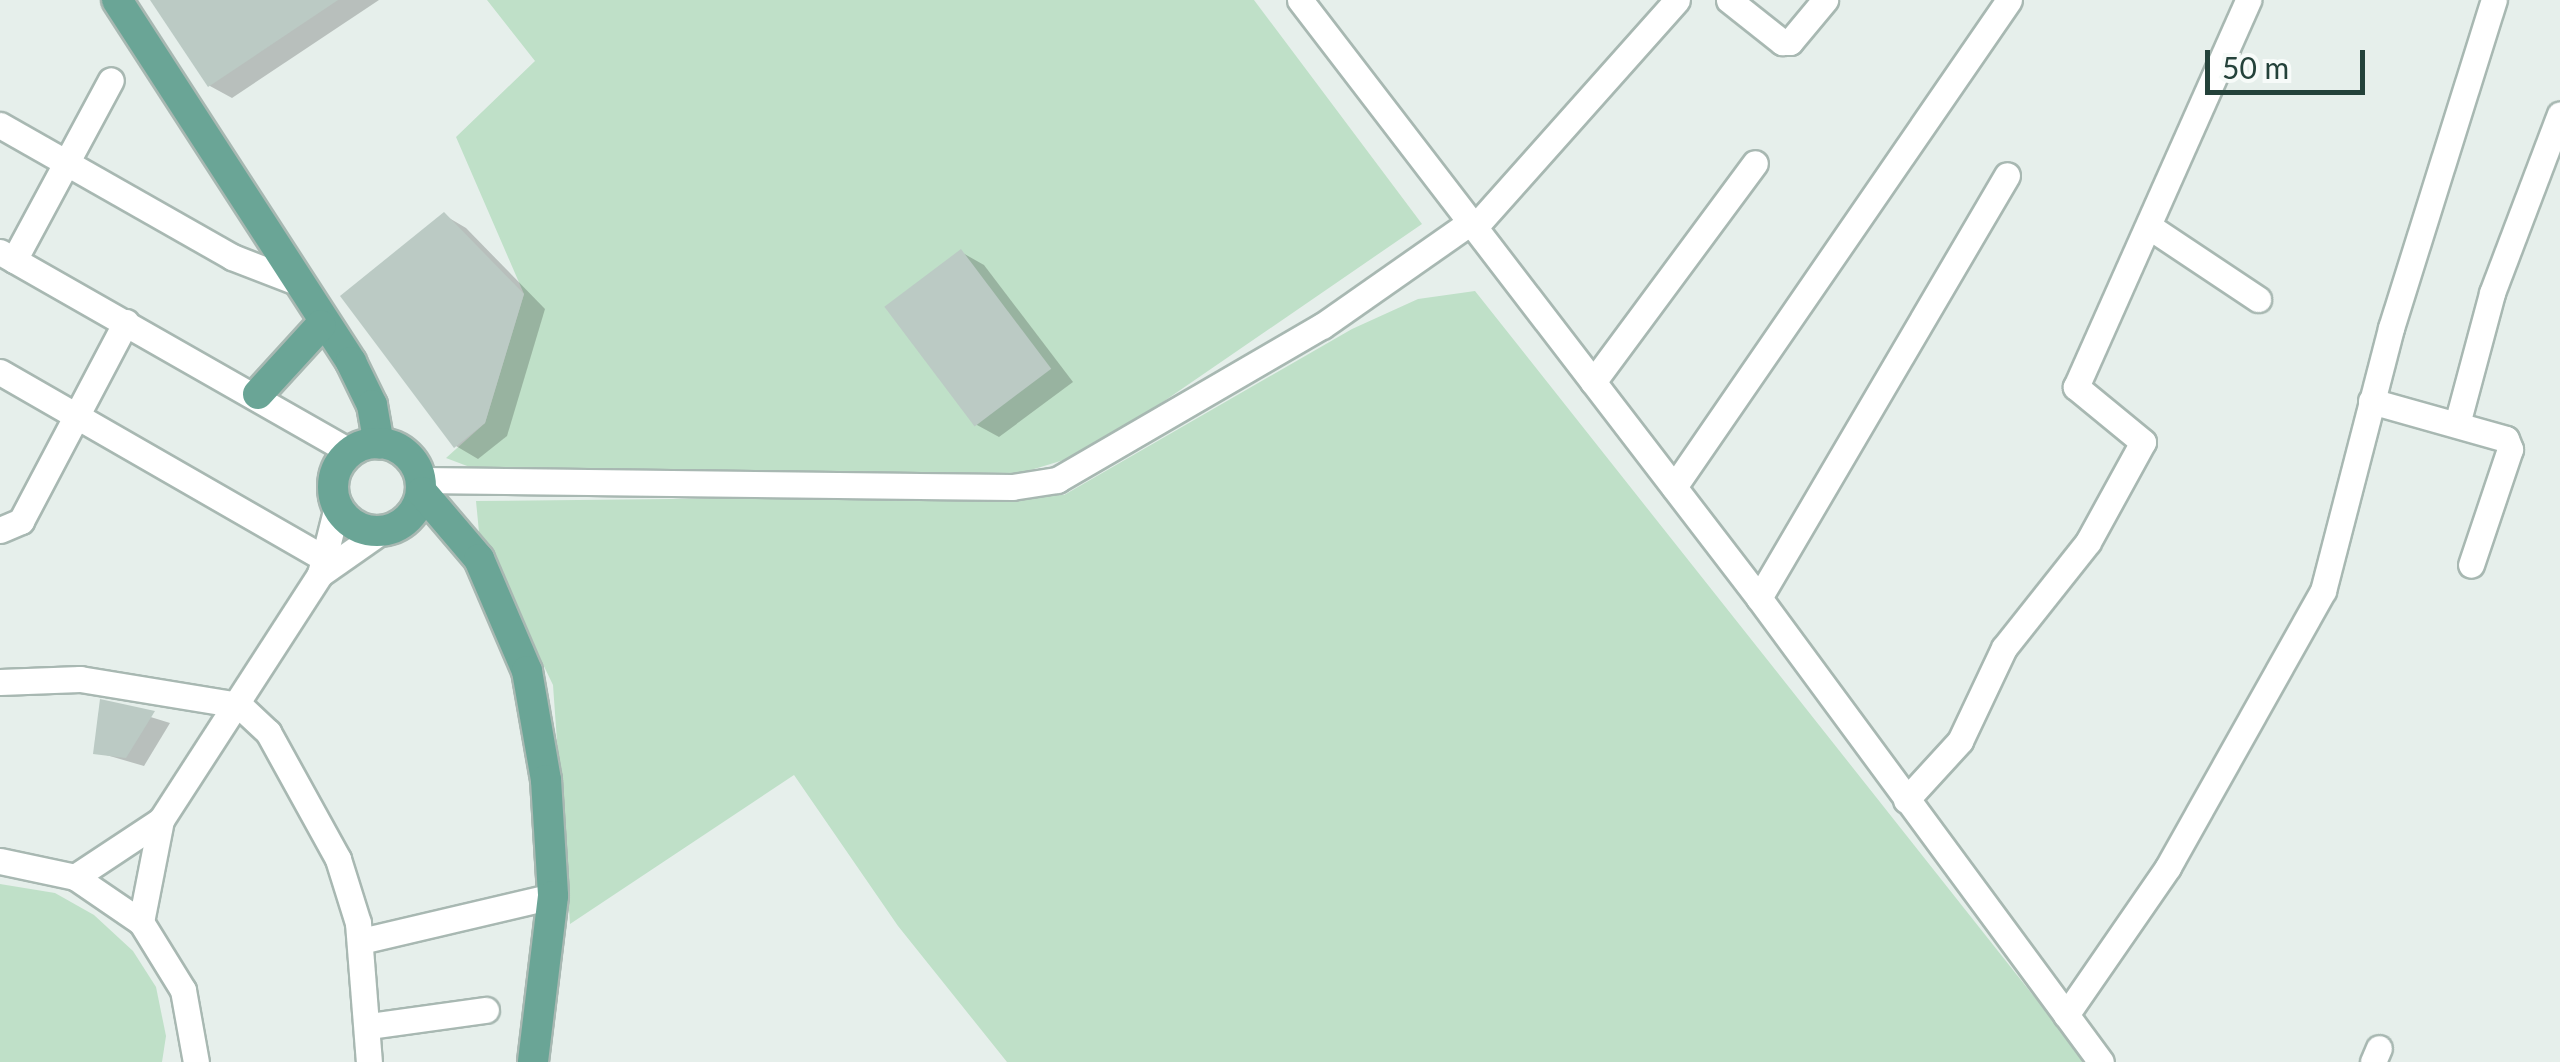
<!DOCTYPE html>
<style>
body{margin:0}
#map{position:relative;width:2560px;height:1062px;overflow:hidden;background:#e6efeb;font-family:Lato,sans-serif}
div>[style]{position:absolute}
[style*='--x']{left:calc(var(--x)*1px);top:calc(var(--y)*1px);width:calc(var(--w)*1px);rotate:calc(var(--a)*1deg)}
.green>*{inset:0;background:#bfe0c8}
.shadow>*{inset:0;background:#0003}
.building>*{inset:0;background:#bbcac4;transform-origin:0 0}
.roads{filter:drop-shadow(2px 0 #a8b8b2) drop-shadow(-2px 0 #a8b8b2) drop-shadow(0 2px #a8b8b2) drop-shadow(0 -2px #a8b8b2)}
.minor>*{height:25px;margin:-12.5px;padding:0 12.5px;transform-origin:12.5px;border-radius:12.5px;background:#fff}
.major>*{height:30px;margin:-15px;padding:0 15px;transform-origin:15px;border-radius:15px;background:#6aa596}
.major>.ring{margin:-15px;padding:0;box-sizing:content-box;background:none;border:30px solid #6aa596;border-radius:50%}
span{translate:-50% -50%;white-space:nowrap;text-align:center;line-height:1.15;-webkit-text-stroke:8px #f7fbf9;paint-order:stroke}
.scale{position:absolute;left:2205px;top:50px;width:160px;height:45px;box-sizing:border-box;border:5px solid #24423a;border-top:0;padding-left:12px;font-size:30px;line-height:35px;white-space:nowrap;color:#24423a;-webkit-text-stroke:8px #f7fbf9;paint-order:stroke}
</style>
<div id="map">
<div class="green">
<i style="clip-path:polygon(487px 0,1254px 0,1422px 224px,1090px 452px,1021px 473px,475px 469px,446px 458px,485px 423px,524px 294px,456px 137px,535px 61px)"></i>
<i style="clip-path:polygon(1475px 291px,2086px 1062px,1007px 1062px,898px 926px,794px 775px,570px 924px,553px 685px,479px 532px,476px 501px,1064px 495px,1352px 329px,1418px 299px)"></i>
<i style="clip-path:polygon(0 884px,55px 893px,94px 915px,133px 951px,156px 987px,166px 1036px,162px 1062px,0 1062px)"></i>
</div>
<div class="shadow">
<i style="clip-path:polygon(153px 0,379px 0,232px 98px,210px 86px)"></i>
<i style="clip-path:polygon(444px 215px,466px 228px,545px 309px,507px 436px,478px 459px,456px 446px)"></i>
<i style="clip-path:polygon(961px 252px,984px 265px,1073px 382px,999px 437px,977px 425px,888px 308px)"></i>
<i style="clip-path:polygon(102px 702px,170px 723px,144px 766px,96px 752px)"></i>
</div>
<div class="building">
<i style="clip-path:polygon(150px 0,338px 0,208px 87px)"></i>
<i style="clip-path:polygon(444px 212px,524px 294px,485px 423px,454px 448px,340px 296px)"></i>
<i style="left:961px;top:249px;width:150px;height:96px;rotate:53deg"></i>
<i style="clip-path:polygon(100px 699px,155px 711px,126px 758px,93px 754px)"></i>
</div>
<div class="roads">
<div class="minor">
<i style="--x:1300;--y:0;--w:754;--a:52.49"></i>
<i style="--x:1759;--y:598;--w:576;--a:53.61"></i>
<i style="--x:1729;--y:0;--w:68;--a:38.4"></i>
<i style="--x:1782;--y:42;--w:8;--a:0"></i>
<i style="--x:1790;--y:42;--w:55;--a:-50.2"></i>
<i style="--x:0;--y:125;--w:267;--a:29.6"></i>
<i style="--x:232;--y:257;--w:66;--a:21.2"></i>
<i style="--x:2150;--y:227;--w:130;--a:33.7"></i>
<i style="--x:1474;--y:228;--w:305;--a:-48.3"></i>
<i style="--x:0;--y:252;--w:403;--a:29.7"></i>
<i style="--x:14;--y:260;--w:204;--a:-61.7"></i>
<i style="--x:0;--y:372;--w:371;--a:29.9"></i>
<i style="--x:1593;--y:382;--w:272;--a:-53.5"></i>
<i style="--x:2371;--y:401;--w:140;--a:15.7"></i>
<i style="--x:2506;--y:439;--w:11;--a:68"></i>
<i style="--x:2510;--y:449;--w:122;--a:108.6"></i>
<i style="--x:2457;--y:424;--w:136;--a:-75"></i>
<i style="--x:2492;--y:293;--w:191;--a:-69.2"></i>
<i style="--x:422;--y:480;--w:590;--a:0.68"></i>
<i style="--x:1012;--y:487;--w:46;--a:-8.8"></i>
<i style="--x:1057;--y:480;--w:306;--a:-30.2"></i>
<i style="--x:1322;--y:326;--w:179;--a:-35"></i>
<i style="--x:1674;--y:487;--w:591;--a:-55.48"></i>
<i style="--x:0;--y:530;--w:23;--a:-23"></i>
<i style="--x:21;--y:521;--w:225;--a:-62.2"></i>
<i style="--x:320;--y:574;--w:69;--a:-75.8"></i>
<i style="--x:1759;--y:598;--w:490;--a:-59.6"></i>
<i style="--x:0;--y:682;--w:80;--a:-2.1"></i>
<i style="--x:80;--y:679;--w:161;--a:9.3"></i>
<i style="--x:239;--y:705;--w:40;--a:43"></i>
<i style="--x:268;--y:732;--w:145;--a:61.1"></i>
<i style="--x:338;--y:859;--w:67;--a:72.6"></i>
<i style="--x:358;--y:923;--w:139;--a:85.5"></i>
<i style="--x:1906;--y:800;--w:80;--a:-47.5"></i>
<i style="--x:1960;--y:741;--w:103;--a:-64.7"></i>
<i style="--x:2004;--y:648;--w:135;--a:-51.6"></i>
<i style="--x:2088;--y:542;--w:114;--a:-61.2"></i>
<i style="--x:2143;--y:442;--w:87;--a:-140.6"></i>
<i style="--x:2076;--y:387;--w:424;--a:-66"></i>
<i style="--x:0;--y:861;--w:77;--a:12"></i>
<i style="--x:75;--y:877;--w:80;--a:34.3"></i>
<i style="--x:141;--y:922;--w:80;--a:58.3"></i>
<i style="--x:183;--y:990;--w:73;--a:79.8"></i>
<i style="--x:75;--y:877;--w:103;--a:-33.5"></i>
<i style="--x:161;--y:820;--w:293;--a:-57.1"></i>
<i style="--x:320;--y:574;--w:73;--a:-35"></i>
<i style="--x:141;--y:922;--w:104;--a:-78.9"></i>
<i style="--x:361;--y:941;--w:197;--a:-13.2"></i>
<i style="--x:2066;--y:1015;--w:180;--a:-55.4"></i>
<i style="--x:2168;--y:867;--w:317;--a:-60.7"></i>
<i style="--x:2323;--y:591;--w:272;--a:-75.5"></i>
<i style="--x:2391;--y:328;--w:344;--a:-72.6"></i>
<i style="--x:370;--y:1026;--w:117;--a:-7.9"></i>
<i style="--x:2373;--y:1062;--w:15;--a:-67"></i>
</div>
<div class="major">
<i style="--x:117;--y:0;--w:431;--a:57.1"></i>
<i style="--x:351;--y:362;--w:48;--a:64"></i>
<i style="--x:372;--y:405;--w:39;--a:80"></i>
<i style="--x:258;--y:394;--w:93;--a:-47.6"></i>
<i class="ring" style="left:333px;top:443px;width:58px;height:58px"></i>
<i style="--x:422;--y:492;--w:88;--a:49.6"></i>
<i style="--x:479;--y:559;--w:122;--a:66.8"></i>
<i style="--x:527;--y:671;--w:111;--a:80.1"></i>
<i style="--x:546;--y:780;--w:116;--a:86.5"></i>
<i style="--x:553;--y:896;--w:167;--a:96.9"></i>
</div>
</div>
<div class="scale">50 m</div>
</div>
